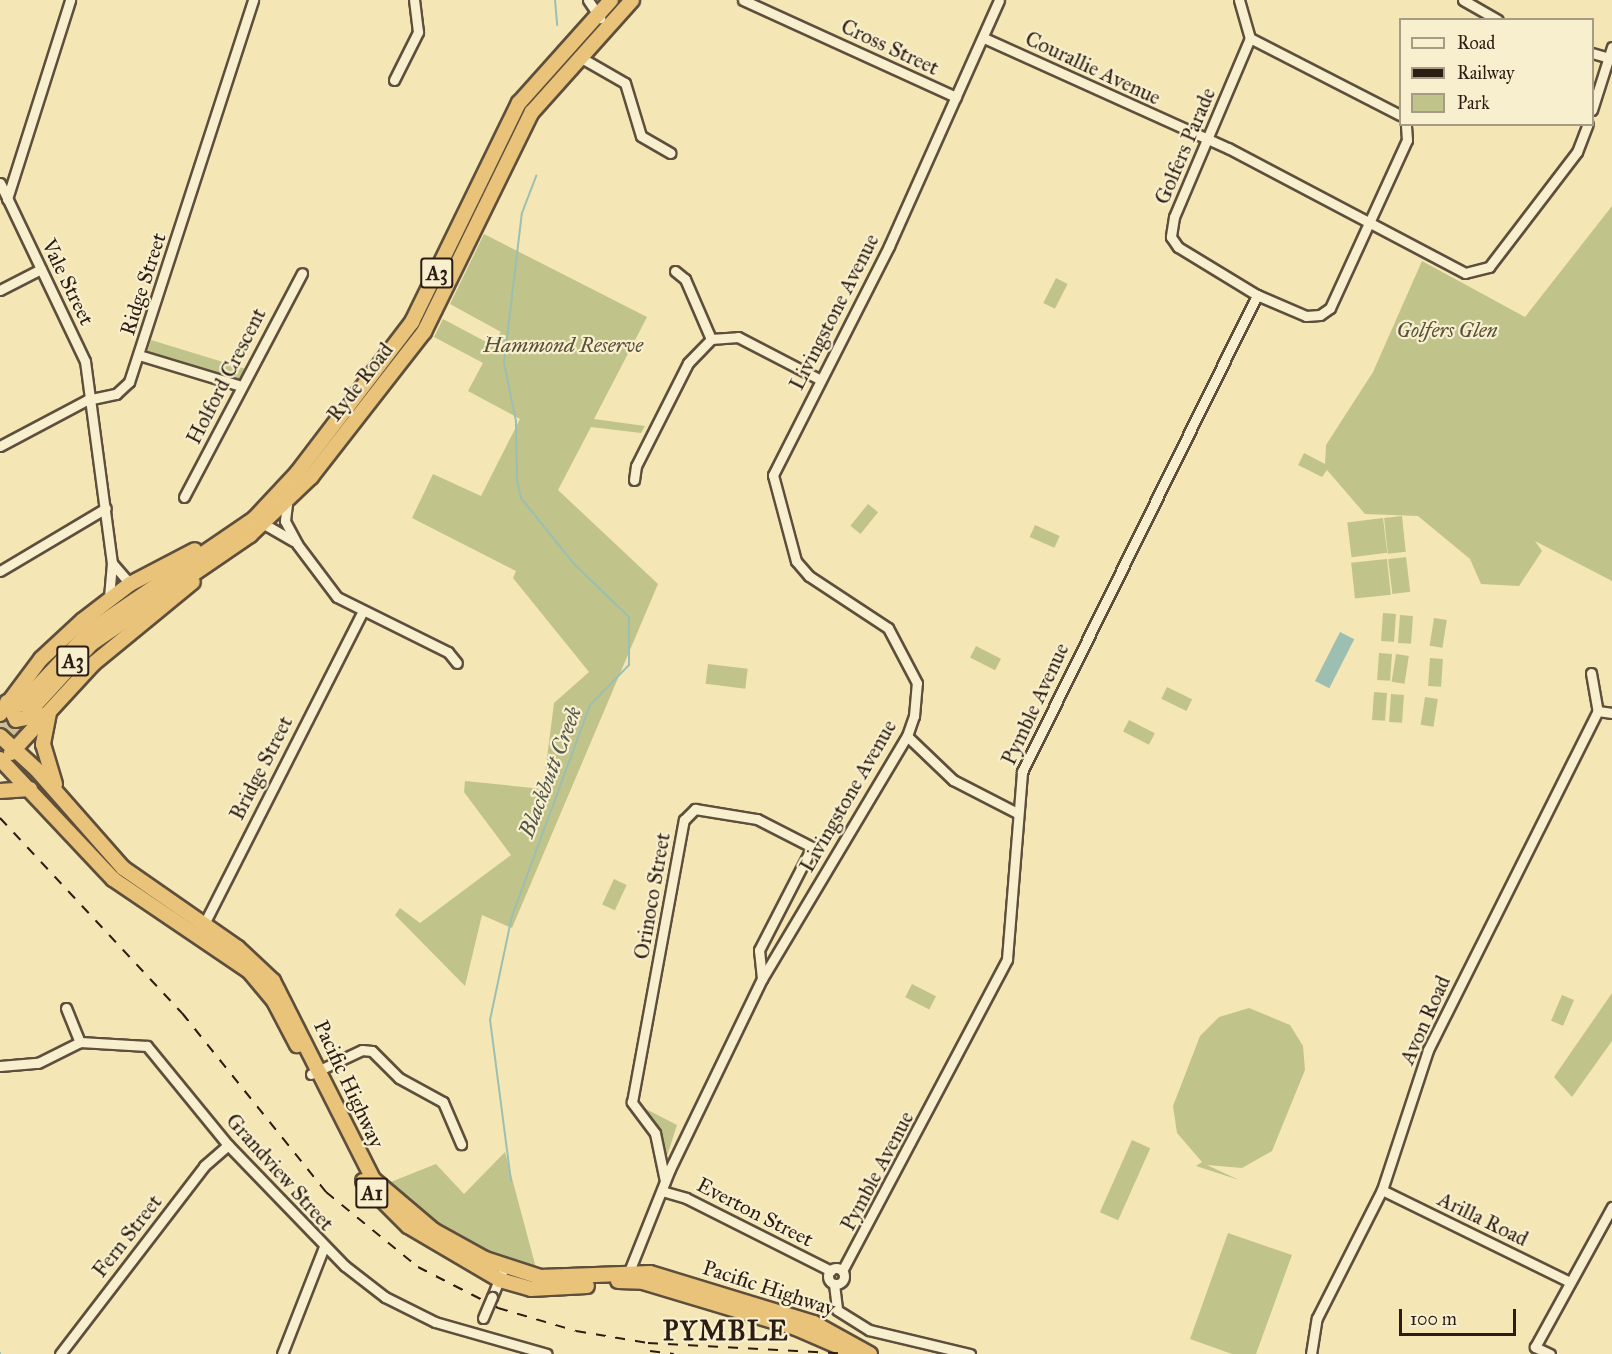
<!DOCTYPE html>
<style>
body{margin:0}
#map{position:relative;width:1612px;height:1354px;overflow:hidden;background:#f5e6b5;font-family:"IM FELL Great Primer",serif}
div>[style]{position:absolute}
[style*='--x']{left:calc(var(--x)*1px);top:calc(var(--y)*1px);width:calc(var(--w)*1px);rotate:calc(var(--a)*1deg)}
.green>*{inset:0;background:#c0c48a;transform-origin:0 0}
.water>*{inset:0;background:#9cbfb1;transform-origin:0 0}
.stream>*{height:2px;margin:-1px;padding:0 1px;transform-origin:1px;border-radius:1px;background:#9cbfb1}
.highway-tunnel>*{height:14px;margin-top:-7px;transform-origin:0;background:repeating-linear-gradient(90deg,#cdbe95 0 14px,transparent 0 21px)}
.roads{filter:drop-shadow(2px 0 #5e4f3c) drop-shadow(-2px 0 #5e4f3c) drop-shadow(0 2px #5e4f3c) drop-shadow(0 -2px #5e4f3c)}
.minor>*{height:9px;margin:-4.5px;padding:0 4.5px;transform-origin:4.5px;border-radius:4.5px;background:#f8efcf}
.minor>.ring{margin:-4.5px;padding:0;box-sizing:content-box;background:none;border:9px solid #f8efcf;border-radius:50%}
.highway>*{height:14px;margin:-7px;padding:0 7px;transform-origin:7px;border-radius:7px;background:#eac37a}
.rail>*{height:2px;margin-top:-1px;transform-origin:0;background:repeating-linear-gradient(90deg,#2c1d13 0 10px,transparent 0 20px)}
.bridges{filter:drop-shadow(2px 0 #5e4f3c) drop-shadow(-2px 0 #5e4f3c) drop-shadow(0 2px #5e4f3c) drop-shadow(0 -2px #5e4f3c)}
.minor-bridge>*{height:9px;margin:-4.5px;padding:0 4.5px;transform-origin:4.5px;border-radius:4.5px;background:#f8efcf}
span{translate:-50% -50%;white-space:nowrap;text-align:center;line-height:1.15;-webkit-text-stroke:4.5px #f8efcf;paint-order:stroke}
.shield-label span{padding:2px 4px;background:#f8efcf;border:2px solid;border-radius:4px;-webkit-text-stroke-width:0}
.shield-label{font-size:20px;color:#2c1d13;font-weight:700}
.street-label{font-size:21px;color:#2c1d13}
.park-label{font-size:21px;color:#584f37;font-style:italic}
.water-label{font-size:22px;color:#53564a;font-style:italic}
.district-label{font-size:27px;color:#2c1d13;font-weight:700;letter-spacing:1.5px}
.legend{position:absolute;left:1399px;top:18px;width:195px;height:108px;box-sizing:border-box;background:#f8efcf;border:2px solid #a69b84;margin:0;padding:8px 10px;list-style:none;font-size:18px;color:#2c1d13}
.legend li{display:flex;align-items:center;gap:12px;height:30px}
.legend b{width:30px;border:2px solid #a69b84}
.scale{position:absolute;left:1399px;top:1309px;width:117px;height:27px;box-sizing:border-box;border:3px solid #2c1d13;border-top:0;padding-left:8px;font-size:18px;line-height:21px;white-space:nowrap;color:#2c1d13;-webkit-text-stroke:4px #f8efcf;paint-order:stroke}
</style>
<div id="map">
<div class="green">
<i style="clip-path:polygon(1612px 206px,1612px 581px,1535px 541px,1542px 551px,1519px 586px,1481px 584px,1470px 559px,1418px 516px,1365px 514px,1327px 470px,1322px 477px,1298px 465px,1304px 453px,1325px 464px,1326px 445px,1373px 372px,1422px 261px,1525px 317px)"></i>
<i style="clip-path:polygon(484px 234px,647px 317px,594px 419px,645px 426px,641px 433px,591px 427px,558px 490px,658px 584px,512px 928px,482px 915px,465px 986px,395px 915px,400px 908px,420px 923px,511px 855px,464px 792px,465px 781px,543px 789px,554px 703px,589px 672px,513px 578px,516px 571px,412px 518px,433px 474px,481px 496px,520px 419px,468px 391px,483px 363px,434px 337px,443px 319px,492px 345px,501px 332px,450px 304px)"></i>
<i style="left:1056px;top:278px;width:13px;height:28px;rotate:27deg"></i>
<i style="left:151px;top:340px;width:101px;height:14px;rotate:17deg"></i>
<i style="left:868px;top:504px;width:13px;height:28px;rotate:39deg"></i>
<i style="left:1402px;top:516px;width:36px;height:18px;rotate:84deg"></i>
<i style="left:1383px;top:518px;width:35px;height:36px;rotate:83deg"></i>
<i style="left:1035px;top:525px;width:27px;height:13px;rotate:24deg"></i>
<i style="left:1406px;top:557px;width:35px;height:18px;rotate:83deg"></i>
<i style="left:1387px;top:559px;width:36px;height:36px;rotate:84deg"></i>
<i style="left:1383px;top:613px;width:13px;height:28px;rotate:4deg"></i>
<i style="left:1400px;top:615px;width:13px;height:28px;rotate:4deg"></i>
<i style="left:1434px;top:618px;width:13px;height:28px;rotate:9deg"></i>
<i style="left:976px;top:646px;width:28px;height:13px;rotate:27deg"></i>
<i style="left:1379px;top:653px;width:13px;height:27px;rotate:4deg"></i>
<i style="left:1396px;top:654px;width:13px;height:28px;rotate:9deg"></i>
<i style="left:1430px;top:658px;width:13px;height:28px;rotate:4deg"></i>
<i style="left:708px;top:664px;width:40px;height:20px;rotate:7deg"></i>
<i style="left:1167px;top:687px;width:28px;height:13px;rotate:26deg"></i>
<i style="left:1374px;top:692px;width:13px;height:28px;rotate:4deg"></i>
<i style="left:1391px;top:694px;width:13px;height:28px;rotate:4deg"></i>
<i style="left:1425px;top:697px;width:13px;height:28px;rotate:9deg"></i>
<i style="left:1129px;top:720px;width:29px;height:13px;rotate:27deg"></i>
<i style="left:614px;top:879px;width:14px;height:28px;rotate:25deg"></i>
<i style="left:912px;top:984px;width:27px;height:15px;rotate:27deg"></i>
<i style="clip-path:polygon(1612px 993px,1612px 1041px,1572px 1097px,1554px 1077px)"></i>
<i style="left:1562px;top:995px;width:13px;height:28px;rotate:23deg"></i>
<i style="clip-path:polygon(1249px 1008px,1290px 1025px,1303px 1046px,1305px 1070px,1272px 1151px,1242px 1168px,1207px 1165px,1239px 1180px,1196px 1166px,1202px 1162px,1177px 1133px,1173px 1106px,1200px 1036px,1219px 1017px)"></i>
<i style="clip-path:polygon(642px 1107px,677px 1125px,667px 1156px,660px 1128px)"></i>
<i style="left:1132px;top:1140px;width:20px;height:79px;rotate:24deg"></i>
<i style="clip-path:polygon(505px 1152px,536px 1268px,478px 1247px,427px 1216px,388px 1183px,436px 1164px,464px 1194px)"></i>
<i style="clip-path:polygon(1228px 1233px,1292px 1255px,1256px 1354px,1232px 1354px,1190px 1339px)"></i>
</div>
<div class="water">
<i style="left:1340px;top:632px;width:16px;height:55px;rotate:27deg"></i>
</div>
<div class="stream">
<i style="--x:555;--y:0;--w:25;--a:85"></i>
<i style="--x:511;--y:1181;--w:162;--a:-97.4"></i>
<i style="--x:490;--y:1020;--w:106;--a:-78.1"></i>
<i style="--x:512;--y:916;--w:225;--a:-69.7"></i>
<i style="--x:590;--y:705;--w:56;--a:-45.7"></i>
<i style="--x:629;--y:665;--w:48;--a:-90"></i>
<i style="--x:629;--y:617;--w:76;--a:-136.1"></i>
<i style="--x:574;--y:564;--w:85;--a:-128.8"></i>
<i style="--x:521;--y:498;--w:17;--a:-103"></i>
<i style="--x:517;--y:481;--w:60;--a:-91"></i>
<i style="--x:516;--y:421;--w:59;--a:-101.7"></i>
<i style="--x:504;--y:363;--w:151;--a:-83.2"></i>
<i style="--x:522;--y:213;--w:40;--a:-69"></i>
<i style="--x:0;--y:1353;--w:1;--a:90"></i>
</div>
<div class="highway-tunnel">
<i style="--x:0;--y:732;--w:31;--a:-54"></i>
<i style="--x:0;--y:752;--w:47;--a:-55.3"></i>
</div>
<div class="roads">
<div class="minor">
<i style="--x:588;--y:0;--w:22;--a:56"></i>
<i style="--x:743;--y:0;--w:234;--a:24.5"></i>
<i style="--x:1239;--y:0;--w:40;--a:74"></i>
<i style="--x:1250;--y:38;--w:194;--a:113"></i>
<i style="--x:1174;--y:217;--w:20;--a:99"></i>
<i style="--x:1171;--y:237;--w:12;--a:55"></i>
<i style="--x:1178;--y:247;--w:92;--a:31.3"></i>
<i style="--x:1257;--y:295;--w:53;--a:23.2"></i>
<i style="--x:1306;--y:316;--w:14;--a:-4"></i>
<i style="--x:1320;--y:315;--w:12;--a:-35"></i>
<i style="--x:1330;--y:308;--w:185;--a:-65.4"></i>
<i style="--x:1407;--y:140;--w:16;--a:-94"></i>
<i style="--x:1463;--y:0;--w:40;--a:29.7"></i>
<i style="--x:984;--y:38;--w:268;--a:24.3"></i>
<i style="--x:1228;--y:148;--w:268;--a:27.8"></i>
<i style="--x:1465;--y:273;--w:25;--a:-14"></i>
<i style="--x:1489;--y:267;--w:145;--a:-52.6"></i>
<i style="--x:1577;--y:152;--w:30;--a:-69"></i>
<i style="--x:1250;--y:38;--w:169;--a:27.2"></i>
<i style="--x:1592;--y:53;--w:18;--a:16"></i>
<i style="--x:578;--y:56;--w:54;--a:29.9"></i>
<i style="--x:625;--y:83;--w:55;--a:73.2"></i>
<i style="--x:641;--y:136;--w:34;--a:30"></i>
<i style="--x:394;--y:80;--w:54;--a:-63.4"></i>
<i style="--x:418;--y:32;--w:32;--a:-97"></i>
<i style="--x:1592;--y:110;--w:66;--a:-72.4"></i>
<i style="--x:0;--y:183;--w:197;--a:64.5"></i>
<i style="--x:85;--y:361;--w:204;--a:82.4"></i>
<i style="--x:112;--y:563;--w:37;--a:95"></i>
<i style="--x:7;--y:199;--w:209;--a:-72.4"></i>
<i style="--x:675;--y:271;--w:13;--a:39"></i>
<i style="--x:685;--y:279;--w:65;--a:66.6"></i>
<i style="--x:0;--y:290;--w:46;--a:-27.1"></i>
<i style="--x:139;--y:355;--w:107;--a:16.9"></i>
<i style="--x:0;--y:446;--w:98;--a:-27.9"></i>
<i style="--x:87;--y:400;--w:30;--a:-12"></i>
<i style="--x:116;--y:394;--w:18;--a:-43"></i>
<i style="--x:129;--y:382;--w:402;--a:-72"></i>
<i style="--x:634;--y:480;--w:14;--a:-82"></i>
<i style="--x:636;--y:466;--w:115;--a:-63.2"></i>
<i style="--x:688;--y:363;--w:33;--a:-46"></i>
<i style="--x:711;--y:339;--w:27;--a:-4"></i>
<i style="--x:738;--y:337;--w:91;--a:27.4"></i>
<i style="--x:184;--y:497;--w:253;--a:-62.2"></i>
<i style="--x:287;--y:504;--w:17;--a:97"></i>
<i style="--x:285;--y:521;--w:26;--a:62"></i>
<i style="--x:297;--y:544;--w:66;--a:53"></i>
<i style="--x:337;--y:597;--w:124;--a:26.4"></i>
<i style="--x:448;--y:652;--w:14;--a:51"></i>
<i style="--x:264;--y:524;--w:34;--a:30"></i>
<i style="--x:112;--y:563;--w:28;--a:49"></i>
<i style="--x:0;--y:571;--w:123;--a:-30.7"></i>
<i style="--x:1591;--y:673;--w:39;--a:80"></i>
<i style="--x:1598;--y:711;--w:14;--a:8"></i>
<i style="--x:907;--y:736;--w:64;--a:43.7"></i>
<i style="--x:953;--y:780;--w:70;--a:27.3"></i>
<i style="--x:203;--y:926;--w:353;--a:-63.1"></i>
<i style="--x:66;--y:1008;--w:37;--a:68"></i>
<i style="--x:0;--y:1066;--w:38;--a:-5"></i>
<i style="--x:38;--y:1063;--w:47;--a:-26.6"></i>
<i style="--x:80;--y:1042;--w:67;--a:3.4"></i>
<i style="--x:147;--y:1046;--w:128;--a:50.7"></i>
<i style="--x:228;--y:1145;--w:168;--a:46"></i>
<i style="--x:345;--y:1266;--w:51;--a:37.8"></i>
<i style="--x:385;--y:1297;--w:56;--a:26.6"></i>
<i style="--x:435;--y:1322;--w:116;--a:15.9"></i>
<i style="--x:311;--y:1074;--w:56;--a:-25.2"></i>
<i style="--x:362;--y:1050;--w:10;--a:6"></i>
<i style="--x:372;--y:1051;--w:38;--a:45"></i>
<i style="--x:399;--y:1078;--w:50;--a:28.6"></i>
<i style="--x:443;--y:1102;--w:46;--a:66.8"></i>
<i style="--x:665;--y:1181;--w:49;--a:-101.8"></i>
<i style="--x:655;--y:1133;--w:39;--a:-127"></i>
<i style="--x:632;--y:1102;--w:287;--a:-79.6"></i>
<i style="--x:684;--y:820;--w:16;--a:-45"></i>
<i style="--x:695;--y:809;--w:63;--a:9.2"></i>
<i style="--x:757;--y:819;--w:62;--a:27"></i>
<i style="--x:812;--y:847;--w:116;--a:117.2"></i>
<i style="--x:759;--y:950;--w:29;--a:84"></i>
<i style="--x:1382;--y:1190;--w:207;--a:26.1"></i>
<i style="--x:662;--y:1191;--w:25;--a:16"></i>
<i style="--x:686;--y:1198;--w:162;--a:26.7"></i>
<i class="ring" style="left:828px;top:1268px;width:7px;height:7px"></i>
<i style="--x:842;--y:1271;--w:353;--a:-62.1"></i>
<i style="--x:1007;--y:959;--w:188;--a:-85.4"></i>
<i style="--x:1022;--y:772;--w:532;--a:-63.77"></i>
<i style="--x:626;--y:1279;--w:118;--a:-68.2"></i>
<i style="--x:670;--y:1169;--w:211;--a:-64.2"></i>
<i style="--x:762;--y:979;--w:283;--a:-59.2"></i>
<i style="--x:907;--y:736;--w:21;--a:-71"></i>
<i style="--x:914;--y:716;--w:33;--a:-85"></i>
<i style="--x:917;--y:683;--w:62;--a:-117.8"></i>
<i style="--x:888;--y:628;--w:95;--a:-146.6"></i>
<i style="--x:809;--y:576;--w:20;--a:-131"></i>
<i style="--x:796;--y:561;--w:89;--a:-105"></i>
<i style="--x:773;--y:475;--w:257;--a:-63.1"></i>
<i style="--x:889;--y:246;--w:269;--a:-65.9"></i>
<i style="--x:834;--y:1284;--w:26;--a:83"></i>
<i style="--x:837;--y:1310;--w:38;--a:32"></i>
<i style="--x:869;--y:1330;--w:104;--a:13.4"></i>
<i style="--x:492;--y:1297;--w:32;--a:-68"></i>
<i style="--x:60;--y:1354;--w:237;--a:-52.5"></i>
<i style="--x:204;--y:1166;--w:32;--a:-41"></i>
<i style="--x:282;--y:1354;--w:115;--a:-68.6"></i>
<i style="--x:1311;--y:1354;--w:36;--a:-81"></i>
<i style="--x:1317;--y:1318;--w:144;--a:-63.1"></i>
<i style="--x:1382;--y:1190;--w:147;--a:-71.8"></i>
<i style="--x:1428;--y:1050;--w:379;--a:-63.4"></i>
<i style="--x:1550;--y:1354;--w:17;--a:-155"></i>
<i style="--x:1535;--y:1347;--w:160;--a:-61.2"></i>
</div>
<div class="highway">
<i style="--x:7;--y:702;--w:20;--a:63"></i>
<i style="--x:16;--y:720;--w:26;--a:-11"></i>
<i style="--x:20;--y:705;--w:103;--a:-46.6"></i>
<i style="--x:91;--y:630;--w:199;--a:-34.3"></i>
<i style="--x:255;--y:518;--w:62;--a:-47"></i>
<i style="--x:297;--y:473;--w:190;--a:-52.7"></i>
<i style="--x:412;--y:322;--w:244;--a:-64"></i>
<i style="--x:519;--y:103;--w:138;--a:-48.2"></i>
<i style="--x:29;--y:712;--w:92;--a:-47.6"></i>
<i style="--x:91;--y:644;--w:193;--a:-34.4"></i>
<i style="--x:250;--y:535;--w:84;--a:-43.6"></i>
<i style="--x:311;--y:477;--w:184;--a:-52.1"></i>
<i style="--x:424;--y:332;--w:245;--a:-63.9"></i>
<i style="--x:532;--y:112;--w:150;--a:-48.2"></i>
<i style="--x:49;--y:713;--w:32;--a:101"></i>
<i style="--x:43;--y:744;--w:42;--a:73.3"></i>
<i style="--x:0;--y:714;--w:69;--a:-53.3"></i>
<i style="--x:41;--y:659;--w:57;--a:-42.9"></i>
<i style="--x:83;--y:620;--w:59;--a:-37.5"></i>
<i style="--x:130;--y:584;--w:73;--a:-27.6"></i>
<i style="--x:0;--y:736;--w:49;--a:42.5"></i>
<i style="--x:36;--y:769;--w:132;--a:48.7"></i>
<i style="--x:123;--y:868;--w:140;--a:34.8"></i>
<i style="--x:238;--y:948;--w:48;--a:43.3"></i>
<i style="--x:273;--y:981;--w:222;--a:63.2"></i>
<i style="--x:373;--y:1179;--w:79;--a:40.4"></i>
<i style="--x:433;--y:1230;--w:60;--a:29.1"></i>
<i style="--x:485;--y:1259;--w:58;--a:18.1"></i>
<i style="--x:540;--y:1277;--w:110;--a:-2.1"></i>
<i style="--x:650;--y:1273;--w:171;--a:17"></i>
<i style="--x:814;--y:1323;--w:64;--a:29"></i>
<i style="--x:11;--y:753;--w:121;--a:-47.3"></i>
<i style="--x:93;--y:664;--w:129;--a:-39.4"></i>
<i style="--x:0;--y:759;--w:165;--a:46.7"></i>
<i style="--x:113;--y:879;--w:164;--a:34.1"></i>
<i style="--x:249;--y:971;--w:39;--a:50"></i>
<i style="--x:274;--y:1001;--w:50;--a:62.4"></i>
<i style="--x:0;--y:791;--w:30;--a:-4"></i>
<i style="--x:363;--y:1181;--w:64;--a:45"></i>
<i style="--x:408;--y:1226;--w:107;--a:30.4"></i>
<i style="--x:500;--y:1280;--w:32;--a:16"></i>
<i style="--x:531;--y:1289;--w:56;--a:-3.1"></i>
<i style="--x:618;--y:1281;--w:25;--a:2"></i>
<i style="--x:643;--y:1282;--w:160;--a:16.7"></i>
<i style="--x:796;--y:1328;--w:65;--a:23.4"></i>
</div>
</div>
<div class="rail">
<i style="--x:0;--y:818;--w:267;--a:47"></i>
<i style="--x:182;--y:1013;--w:230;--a:51.2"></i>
<i style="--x:326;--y:1192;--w:119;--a:39.2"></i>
<i style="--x:418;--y:1267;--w:90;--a:27.1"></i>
<i style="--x:498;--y:1308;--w:81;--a:16.4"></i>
<i style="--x:576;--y:1331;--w:73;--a:9.5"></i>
<i style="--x:648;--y:1343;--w:200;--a:3.1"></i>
<i style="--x:650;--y:1351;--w:24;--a:7"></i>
</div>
<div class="bridges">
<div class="minor-bridge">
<i style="--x:483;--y:1318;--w:23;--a:-67"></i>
</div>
</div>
<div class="shield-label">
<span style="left:437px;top:273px">A3</span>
<span style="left:73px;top:661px">A3</span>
<span style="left:372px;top:1193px">A1</span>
</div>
<div class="street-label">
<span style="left:890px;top:47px;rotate:25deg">Cross Street</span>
<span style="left:1093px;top:68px;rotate:25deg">Courallie Avenue</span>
<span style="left:1185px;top:146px;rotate:-67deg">Golfers Parade</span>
<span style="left:68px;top:282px;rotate:64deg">Vale Street</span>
<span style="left:143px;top:284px;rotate:-72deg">Ridge Street</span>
<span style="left:834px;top:312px;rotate:-63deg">Livingstone Avenue</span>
<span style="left:226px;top:376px;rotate:-63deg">Holford Crescent</span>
<span style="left:360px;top:382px;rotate:-52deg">Ryde Road</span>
<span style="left:1035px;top:704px;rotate:-65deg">Pymble Avenue</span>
<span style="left:261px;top:768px;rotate:-63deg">Bridge Street</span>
<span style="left:848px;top:796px;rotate:-60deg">Livingstone Avenue</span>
<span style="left:652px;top:896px;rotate:-80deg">Orinoco Street</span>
<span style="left:1425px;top:1020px;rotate:-66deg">Avon Road</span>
<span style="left:349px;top:1084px;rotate:65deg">Pacific Highway</span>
<span style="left:877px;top:1171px;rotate:-62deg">Pymble Avenue</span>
<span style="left:280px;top:1172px;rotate:48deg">Grandview Street</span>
<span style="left:755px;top:1212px;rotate:27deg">Everton Street</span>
<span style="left:1483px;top:1219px;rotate:26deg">Arilla Road</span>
<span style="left:127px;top:1236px;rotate:-52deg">Fern Street</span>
<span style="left:769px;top:1288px;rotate:18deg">Pacific Highway</span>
</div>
<div class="park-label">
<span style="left:1447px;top:330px">Golfers Glen</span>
<span style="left:563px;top:345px">Hammond Reserve</span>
</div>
<div class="water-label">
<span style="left:550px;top:772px;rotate:-69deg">Blackbutt Creek</span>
</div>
<div class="district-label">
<span style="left:726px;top:1331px">PYMBLE</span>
</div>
<ul class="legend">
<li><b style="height:8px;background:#f8efcf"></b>Road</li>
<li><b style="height:8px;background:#2c1d13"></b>Railway</li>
<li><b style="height:16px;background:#c0c48a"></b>Park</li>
</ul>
<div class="scale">100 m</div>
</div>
